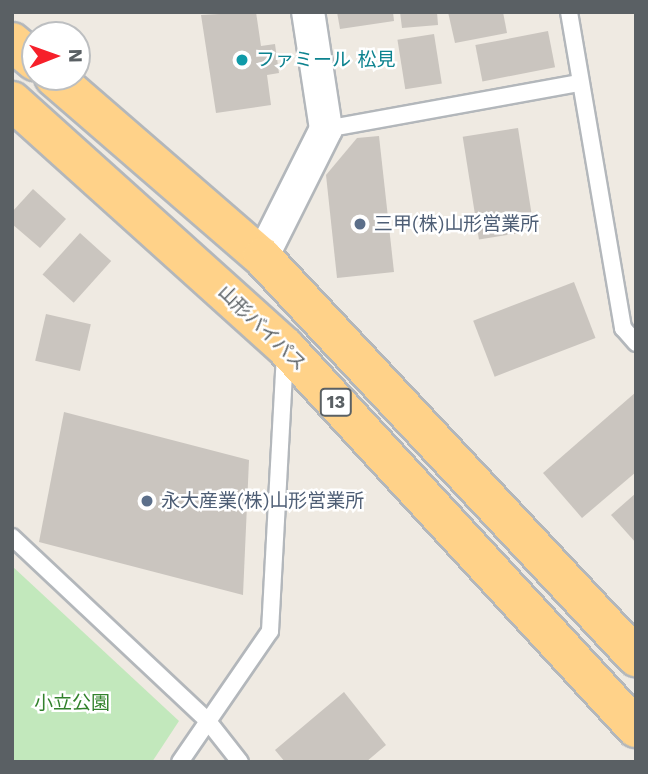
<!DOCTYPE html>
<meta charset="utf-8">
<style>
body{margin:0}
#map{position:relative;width:648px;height:774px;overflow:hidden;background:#efeae2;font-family:"Work Sans","Noto Sans JP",sans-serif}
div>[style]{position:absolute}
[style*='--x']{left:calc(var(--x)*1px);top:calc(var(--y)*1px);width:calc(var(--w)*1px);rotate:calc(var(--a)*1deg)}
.green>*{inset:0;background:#c2e8bc}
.building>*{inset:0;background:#cac5bf;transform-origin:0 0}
.roads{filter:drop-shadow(2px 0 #b3b7bb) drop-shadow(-2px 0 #b3b7bb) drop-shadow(0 2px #b3b7bb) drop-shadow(0 -2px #b3b7bb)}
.lane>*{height:16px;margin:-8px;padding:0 8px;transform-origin:8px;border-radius:8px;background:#fff}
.street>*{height:32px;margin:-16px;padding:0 16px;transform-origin:16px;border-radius:16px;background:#fff}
.highway>*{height:38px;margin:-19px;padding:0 19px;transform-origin:19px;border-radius:19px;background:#ffd289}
.dots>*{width:19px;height:19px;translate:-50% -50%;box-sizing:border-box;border:4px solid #fff;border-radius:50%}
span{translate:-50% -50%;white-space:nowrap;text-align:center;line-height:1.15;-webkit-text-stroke:5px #fff;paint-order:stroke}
.shield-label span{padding:2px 5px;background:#fff;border:2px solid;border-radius:5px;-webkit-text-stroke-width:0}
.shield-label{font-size:18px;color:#5a6064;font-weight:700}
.culture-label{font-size:19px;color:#0d838f}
.left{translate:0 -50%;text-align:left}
.service-label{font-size:19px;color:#4e5e75}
.street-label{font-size:19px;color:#5a6064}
.park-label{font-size:19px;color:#33822d}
.frame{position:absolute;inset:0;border:14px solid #5a6064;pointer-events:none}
.north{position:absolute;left:21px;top:21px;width:70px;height:70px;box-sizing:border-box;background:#fff;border:2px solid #bdbfc1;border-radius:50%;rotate:89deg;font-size:19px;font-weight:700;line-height:28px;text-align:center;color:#5a6064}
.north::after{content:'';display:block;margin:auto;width:24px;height:32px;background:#f6202a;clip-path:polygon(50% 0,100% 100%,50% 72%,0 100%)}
</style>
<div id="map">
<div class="green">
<i style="clip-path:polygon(12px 566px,179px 721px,152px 762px,12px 762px)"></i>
</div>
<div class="building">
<i style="clip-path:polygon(256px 12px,261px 46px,275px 44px,279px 73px,267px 75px,271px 105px,216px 113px,201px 15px)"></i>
<i style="clip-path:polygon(337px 12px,393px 12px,394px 21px,340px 29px)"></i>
<i style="clip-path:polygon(400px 12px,437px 12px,438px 25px,402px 28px)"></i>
<i style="clip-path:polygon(448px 12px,503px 12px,507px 33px,455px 43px)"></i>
<i style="left:548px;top:31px;width:37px;height:74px;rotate:79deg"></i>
<i style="left:434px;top:34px;width:50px;height:37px;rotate:81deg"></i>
<i style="left:518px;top:128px;width:104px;height:56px;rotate:81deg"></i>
<i style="clip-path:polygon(379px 136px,394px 272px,337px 278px,326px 175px,357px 138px)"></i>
<i style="clip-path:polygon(33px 189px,66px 219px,40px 248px,12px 224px,12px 212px)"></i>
<i style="left:80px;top:233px;width:42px;height:56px;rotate:42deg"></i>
<i style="left:574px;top:282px;width:60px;height:108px;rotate:69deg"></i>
<i style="left:46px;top:314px;width:46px;height:48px;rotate:13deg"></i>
<i style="clip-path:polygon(636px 392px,636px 472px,582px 518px,543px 473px)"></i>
<i style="clip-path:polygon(64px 412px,249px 460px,243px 595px,39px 542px)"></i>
<i style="clip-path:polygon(636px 493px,636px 543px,611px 515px)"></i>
<i style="clip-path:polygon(344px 692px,386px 745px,366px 762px,285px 762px,275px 750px)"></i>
</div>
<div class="roads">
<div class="lane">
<i style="--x:569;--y:12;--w:321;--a:80.3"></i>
<i style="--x:623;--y:328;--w:20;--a:49"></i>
<i style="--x:326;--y:129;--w:258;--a:-10.3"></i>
<i style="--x:12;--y:537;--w:267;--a:43.2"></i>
<i style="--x:207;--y:720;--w:53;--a:51.8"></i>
<i style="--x:180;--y:762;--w:159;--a:-55.5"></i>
<i style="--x:270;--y:631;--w:275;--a:-86.9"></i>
</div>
<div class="street">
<i style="--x:262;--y:257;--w:143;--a:-63.4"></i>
<i style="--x:326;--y:129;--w:118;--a:-98.7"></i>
</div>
<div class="highway">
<i style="--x:12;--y:42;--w:30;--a:40"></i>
<i style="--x:54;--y:77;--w:275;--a:40.9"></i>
<i style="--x:262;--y:257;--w:548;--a:46.92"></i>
<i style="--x:12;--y:101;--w:367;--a:42"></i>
<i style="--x:285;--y:347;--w:518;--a:47.35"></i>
</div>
</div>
<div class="dots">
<i style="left:242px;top:60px;background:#0f9aa8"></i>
<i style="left:360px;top:224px;background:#5c6f8a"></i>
<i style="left:147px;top:501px;background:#5c6f8a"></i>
</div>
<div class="shield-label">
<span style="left:336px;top:402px">13</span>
</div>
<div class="culture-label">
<span class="left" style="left:256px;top:60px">ファミール 松見</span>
</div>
<div class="service-label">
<span class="left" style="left:374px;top:224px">三甲(株)山形営業所</span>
<span class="left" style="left:161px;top:501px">永大産業(株)山形営業所</span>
</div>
<div class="street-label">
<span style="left:262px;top:328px;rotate:44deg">山形バイパス</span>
</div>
<div class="park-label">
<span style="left:72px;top:703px">小立公園</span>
</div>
<div class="frame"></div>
<div class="north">N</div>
</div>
